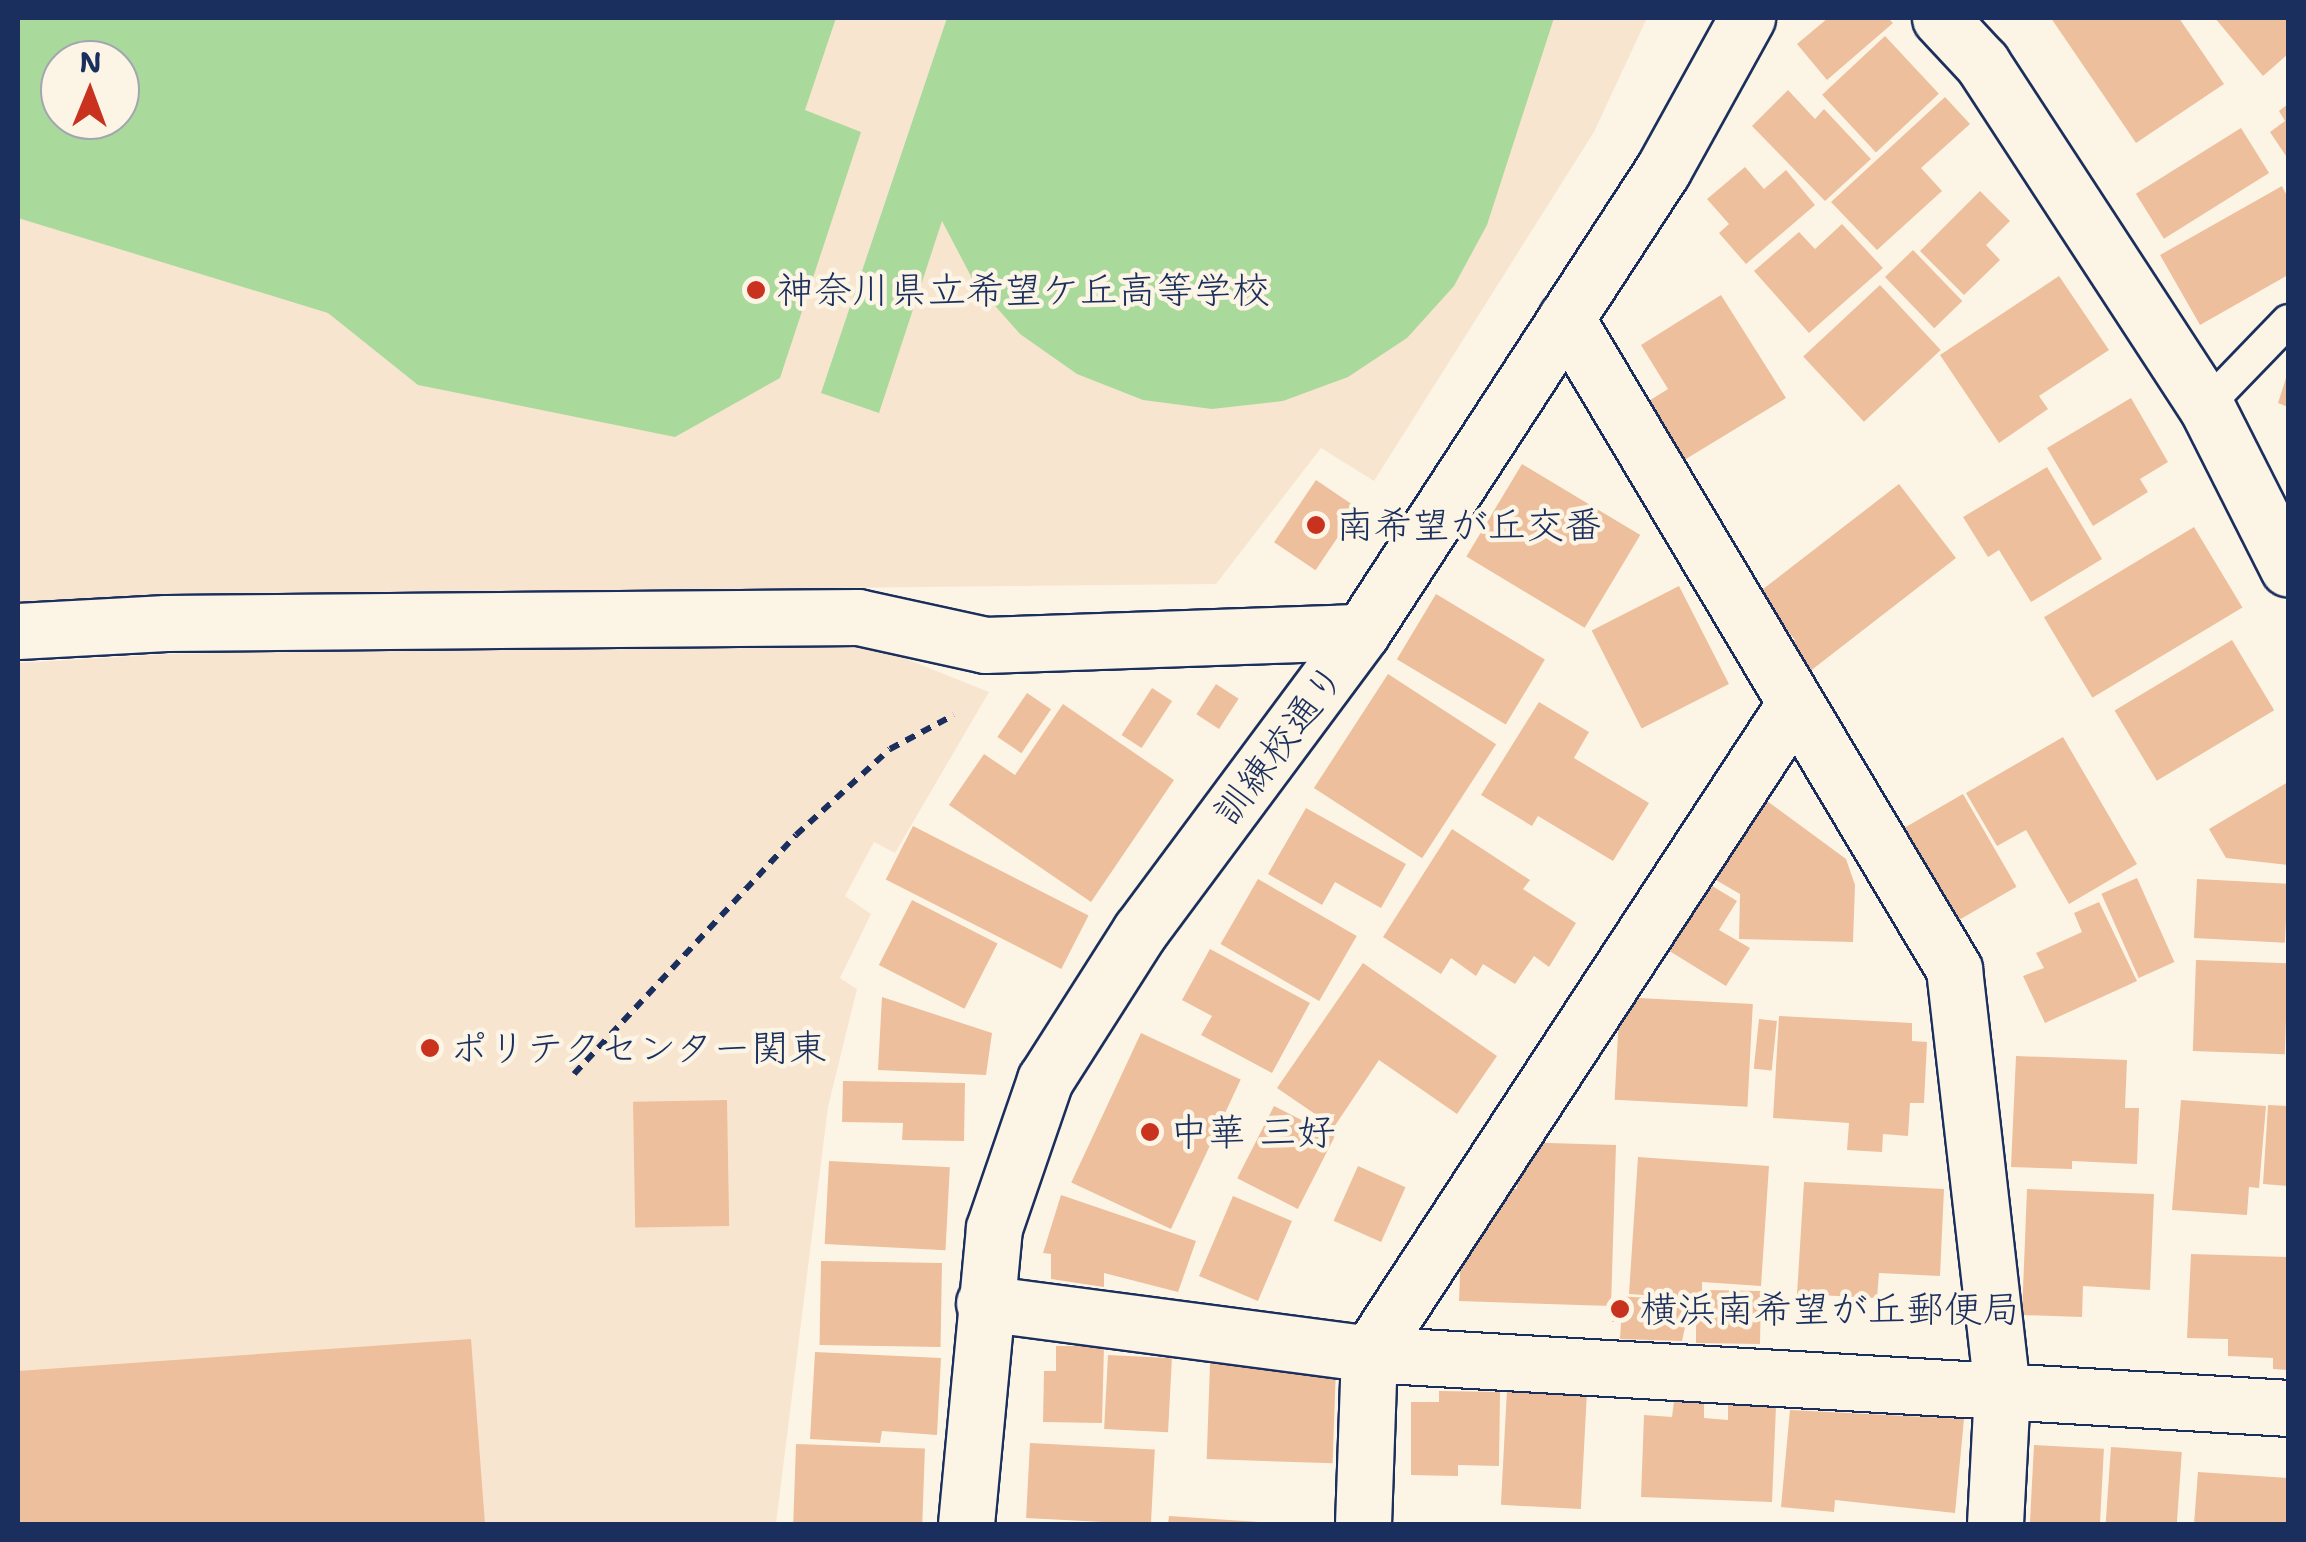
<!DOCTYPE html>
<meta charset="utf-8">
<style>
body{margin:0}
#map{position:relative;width:2306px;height:1542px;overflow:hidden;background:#fcf5e5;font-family:"Shantell Sans","Klee One",sans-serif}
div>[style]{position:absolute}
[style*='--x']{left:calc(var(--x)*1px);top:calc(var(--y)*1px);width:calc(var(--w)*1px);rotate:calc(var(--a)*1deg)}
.built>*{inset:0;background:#f8e5cf}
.green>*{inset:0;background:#a9da9b}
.building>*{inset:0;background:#edbf9d;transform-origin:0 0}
.path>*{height:6px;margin-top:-3px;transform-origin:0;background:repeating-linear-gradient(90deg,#1b2f5e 0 10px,transparent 0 18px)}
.roads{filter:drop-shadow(2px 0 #1b2f5e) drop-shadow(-2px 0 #1b2f5e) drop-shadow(0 2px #1b2f5e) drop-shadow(0 -2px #1b2f5e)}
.service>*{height:32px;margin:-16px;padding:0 16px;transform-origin:16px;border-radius:16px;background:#fcf5e5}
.minor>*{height:55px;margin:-27.5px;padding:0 27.5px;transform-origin:27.5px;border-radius:27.5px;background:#fcf5e5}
.tertiary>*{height:55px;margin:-27.5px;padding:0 27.5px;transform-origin:27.5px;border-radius:27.5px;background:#fcf5e5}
.dots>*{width:28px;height:28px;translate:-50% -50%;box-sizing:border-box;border:5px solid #fcf5e5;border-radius:50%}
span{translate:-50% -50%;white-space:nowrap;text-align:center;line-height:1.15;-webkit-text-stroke:9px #fcf5e5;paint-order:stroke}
.poi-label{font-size:38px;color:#1b2f5e}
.left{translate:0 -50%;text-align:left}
.street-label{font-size:38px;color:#1b2f5e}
.frame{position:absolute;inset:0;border:20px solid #1b2f5e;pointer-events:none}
.north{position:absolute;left:40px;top:40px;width:100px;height:100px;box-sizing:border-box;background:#fcf5e5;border:2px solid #a2a6af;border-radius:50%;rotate:1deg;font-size:28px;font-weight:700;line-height:40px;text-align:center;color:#1b2f5e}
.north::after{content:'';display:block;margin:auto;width:35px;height:45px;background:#c8321e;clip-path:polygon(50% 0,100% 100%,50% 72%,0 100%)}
</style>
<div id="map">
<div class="built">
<i style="clip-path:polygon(evenodd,18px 18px,1647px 18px,1594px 132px,1374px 481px,1321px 448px,1216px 584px,541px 591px,18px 609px,18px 18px,60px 60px,120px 60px,120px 120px,60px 120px,60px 60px)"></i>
<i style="clip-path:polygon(861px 641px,989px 692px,895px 853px,874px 842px,845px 896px,871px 914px,840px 978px,857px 989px,828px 1107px,776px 1524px,18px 1524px,18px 663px,170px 654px)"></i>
</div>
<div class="green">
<i style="clip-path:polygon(evenodd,18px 18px,836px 18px,805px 110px,861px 132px,780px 378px,675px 437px,418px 385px,328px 313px,18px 218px,18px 18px,60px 60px,120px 60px,120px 120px,60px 120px,60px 60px)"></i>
<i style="clip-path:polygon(947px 18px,1554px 18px,1487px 225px,1454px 286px,1407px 338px,1348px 377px,1283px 401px,1212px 409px,1143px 400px,1077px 374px,1020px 334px,974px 282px,942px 221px,879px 413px,821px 393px)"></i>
</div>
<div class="building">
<i style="clip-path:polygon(1828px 18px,1888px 18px,1893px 23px,1827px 80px,1797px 44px)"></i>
<i style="clip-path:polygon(2051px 18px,2179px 18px,2224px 84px,2136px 143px)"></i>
<i style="clip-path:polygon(2215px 18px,2288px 18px,2288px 54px,2263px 76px)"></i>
<i style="left:1885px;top:36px;width:79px;height:86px;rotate:47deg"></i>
<i style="clip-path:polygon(1788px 90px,1815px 119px,1824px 109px,1871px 159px,1825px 201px,1752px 126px)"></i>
<i style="clip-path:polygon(1945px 97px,1970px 124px,1921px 168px,1942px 191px,1877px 250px,1831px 202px)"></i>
<i style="clip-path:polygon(2288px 104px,2288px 159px,2270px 132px,2285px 121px,2279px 111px)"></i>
<i style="left:2241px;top:128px;width:53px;height:124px;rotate:58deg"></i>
<i style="clip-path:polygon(1745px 167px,1764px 189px,1786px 170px,1815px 205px,1746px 264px,1719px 233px,1729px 224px,1707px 199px)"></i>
<i style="clip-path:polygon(2282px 186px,2288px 198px,2288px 275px,2200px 325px,2160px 255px)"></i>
<i style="clip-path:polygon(1980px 191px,2010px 221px,1986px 245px,2000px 260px,1964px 295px,1920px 251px)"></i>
<i style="clip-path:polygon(1842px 224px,1883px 268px,1809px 333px,1754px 271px,1799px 232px,1815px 249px)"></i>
<i style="left:1913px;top:250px;width:71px;height:39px;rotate:46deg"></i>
<i style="clip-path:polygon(2059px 276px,2109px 350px,2039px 396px,2048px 409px,1999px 443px,1940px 355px)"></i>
<i style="left:1880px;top:285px;width:89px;height:105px;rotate:47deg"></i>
<i style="clip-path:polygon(1721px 295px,1786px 398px,1681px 462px,1644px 404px,1668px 389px,1641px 345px)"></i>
<i style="clip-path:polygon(2288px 372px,2288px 407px,2278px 403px)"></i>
<i style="clip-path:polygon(2131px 398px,2168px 462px,2140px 479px,2148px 492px,2093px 526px,2047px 448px)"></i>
<i style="left:1522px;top:464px;width:138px;height:108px;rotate:31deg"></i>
<i style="clip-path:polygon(2047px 467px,2102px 559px,2031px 602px,1999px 550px,1988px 557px,1963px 517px)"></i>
<i style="left:1316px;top:480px;width:50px;height:75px;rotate:34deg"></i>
<i style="clip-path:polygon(1899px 484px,1956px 558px,1809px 672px,1789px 645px,1795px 640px,1758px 593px)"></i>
<i style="left:2194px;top:527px;width:94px;height:175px;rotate:59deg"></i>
<i style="left:1679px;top:586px;width:110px;height:98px;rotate:63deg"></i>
<i style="left:1436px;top:594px;width:127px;height:76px;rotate:31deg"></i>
<i style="left:2232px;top:640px;width:82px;height:137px;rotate:59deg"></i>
<i style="left:1388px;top:674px;width:129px;height:136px;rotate:33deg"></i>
<i style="left:1216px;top:684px;width:27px;height:36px;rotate:33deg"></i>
<i style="left:1152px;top:688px;width:24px;height:56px;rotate:33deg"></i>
<i style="left:1027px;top:693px;width:29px;height:53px;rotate:34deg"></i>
<i style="clip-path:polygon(1539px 702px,1589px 732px,1574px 758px,1649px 803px,1613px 861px,1538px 816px,1532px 826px,1481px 795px)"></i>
<i style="clip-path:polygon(1063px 704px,1174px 780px,1091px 902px,949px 805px,984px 754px,1015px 775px)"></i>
<i style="clip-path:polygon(2063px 737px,2137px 864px,2069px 904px,2026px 830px,1997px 846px,1966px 793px)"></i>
<i style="clip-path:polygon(2288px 782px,2288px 865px,2226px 858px,2209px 829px)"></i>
<i style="left:1963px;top:794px;width:107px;height:77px;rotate:60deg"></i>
<i style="clip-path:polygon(1767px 801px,1846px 859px,1855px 885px,1853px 942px,1739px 939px,1740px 894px,1716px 880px)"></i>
<i style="clip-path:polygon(1306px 808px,1406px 864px,1381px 908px,1335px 882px,1322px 905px,1268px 874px)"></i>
<i style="left:913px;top:826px;width:197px;height:60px;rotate:27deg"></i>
<i style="clip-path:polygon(1452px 829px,1530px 880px,1523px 889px,1576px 923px,1549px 967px,1534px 956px,1515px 984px,1483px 964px,1476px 976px,1451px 958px,1441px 974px,1383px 937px)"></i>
<i style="left:2137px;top:878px;width:92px;height:39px;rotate:66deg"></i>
<i style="left:1258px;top:879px;width:114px;height:75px;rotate:30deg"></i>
<i style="left:2197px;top:879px;width:91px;height:59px;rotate:3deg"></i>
<i style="clip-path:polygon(1704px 881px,1737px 901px,1719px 930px,1750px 948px,1726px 986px,1663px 947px)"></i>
<i style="left:912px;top:900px;width:96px;height:73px;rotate:27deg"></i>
<i style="clip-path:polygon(2099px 902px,2137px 981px,2045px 1023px,2023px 976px,2044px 968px,2036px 953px,2082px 932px,2074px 913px)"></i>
<i style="clip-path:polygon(1210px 949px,1310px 1003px,1272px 1073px,1201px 1035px,1212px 1016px,1182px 1000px)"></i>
<i style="left:2196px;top:960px;width:92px;height:91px;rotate:2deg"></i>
<i style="clip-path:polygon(1363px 963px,1497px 1056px,1457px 1114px,1379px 1060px,1334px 1127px,1277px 1088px)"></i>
<i style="clip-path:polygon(882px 997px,992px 1033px,986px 1075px,878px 1070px)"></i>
<i style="left:1620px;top:997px;width:133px;height:103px;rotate:3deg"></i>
<i style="clip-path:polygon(1779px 1016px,1912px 1023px,1912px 1041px,1927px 1042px,1924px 1103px,1910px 1103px,1908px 1136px,1883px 1134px,1882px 1152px,1847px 1150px,1849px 1123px,1773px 1118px)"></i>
<i style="left:1759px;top:1019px;width:18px;height:50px;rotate:6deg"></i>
<i style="left:1141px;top:1033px;width:110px;height:165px;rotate:25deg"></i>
<i style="clip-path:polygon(2016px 1056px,2127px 1060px,2125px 1108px,2139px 1108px,2137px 1164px,2072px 1161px,2072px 1169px,2011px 1167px)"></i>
<i style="clip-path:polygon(843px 1081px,965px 1083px,964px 1141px,902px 1140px,903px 1123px,842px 1122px)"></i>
<i style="left:727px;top:1100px;width:126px;height:94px;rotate:89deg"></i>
<i style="clip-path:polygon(2181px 1100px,2266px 1106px,2259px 1188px,2249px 1187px,2247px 1215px,2172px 1210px)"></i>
<i style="clip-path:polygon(2268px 1105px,2288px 1106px,2288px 1186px,2263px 1184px)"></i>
<i style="left:1274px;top:1106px;width:68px;height:81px;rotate:27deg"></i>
<i style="clip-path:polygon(1518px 1142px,1616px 1145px,1611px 1306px,1459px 1301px,1462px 1227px,1485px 1187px,1517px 1189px)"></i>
<i style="clip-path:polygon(1638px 1157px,1769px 1166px,1761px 1286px,1702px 1282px,1702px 1299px,1629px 1294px)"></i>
<i style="left:829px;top:1161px;width:121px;height:83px;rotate:3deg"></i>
<i style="left:1358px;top:1166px;width:52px;height:60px;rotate:24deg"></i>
<i style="clip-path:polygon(1804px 1182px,1944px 1189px,1940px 1276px,1879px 1273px,1877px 1298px,1797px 1294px)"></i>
<i style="clip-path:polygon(2027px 1189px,2154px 1194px,2150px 1290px,2083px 1286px,2082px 1317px,2022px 1315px)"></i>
<i style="clip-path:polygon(1061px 1195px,1196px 1241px,1178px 1292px,1104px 1273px,1104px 1287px,1051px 1279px,1051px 1254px,1043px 1253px)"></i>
<i style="left:1233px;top:1196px;width:64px;height:87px;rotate:23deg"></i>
<i style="clip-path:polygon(2191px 1254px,2288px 1257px,2288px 1370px,2273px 1369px,2273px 1358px,2228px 1356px,2228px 1339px,2187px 1338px)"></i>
<i style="left:821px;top:1261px;width:121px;height:84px;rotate:1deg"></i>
<i style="clip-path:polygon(1707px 1290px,1761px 1291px,1760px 1344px,1696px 1343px,1696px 1303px,1707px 1303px)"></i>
<i style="clip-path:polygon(1614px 1296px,1691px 1300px,1682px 1341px,1620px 1339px,1621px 1322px,1612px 1322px)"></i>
<i style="clip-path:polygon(471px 1339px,485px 1524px,18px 1524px,18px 1371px)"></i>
<i style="clip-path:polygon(1056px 1346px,1104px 1346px,1102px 1423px,1043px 1422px,1044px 1371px,1056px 1371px)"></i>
<i style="clip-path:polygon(815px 1352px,941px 1358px,937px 1435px,882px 1431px,880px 1443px,810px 1439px)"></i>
<i style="left:1108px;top:1355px;width:64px;height:74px;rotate:3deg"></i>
<i style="left:1210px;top:1364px;width:126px;height:95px;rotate:2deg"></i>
<i style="left:1507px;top:1389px;width:80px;height:116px;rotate:3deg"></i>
<i style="clip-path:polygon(1439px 1391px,1500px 1392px,1499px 1466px,1458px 1465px,1458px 1476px,1411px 1475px,1411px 1402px,1439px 1402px)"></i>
<i style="clip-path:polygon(1674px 1401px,1704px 1403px,1704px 1418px,1728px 1420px,1728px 1403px,1776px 1406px,1772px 1502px,1641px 1497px,1644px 1415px,1672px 1417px)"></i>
<i style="clip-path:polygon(1790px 1410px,1964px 1419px,1955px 1513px,1835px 1500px,1834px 1512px,1781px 1507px)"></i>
<i style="left:1030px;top:1443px;width:125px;height:75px;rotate:3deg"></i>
<i style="left:796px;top:1444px;width:129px;height:80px;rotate:2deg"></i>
<i style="left:2034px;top:1445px;width:70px;height:79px;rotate:3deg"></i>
<i style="left:2111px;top:1447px;width:71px;height:77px;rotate:4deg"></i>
<i style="clip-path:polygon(2198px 1472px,2288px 1478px,2288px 1524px,2194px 1524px)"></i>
<i style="clip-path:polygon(1169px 1516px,1259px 1522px,1259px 1524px,1168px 1524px)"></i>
</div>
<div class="path">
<i style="--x:574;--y:1074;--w:326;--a:-47.1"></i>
<i style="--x:796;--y:835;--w:127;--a:-42.5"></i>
<i style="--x:890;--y:749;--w:72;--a:-28"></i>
</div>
<div class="roads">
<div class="service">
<i style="--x:2206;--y:406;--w:118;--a:-46"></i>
</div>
<div class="minor">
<i style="--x:1940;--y:18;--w:62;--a:47"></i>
<i style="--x:1982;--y:63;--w:410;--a:56.9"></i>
<i style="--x:2206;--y:406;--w:182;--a:63.2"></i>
<i style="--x:1566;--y:318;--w:758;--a:59.2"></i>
<i style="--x:1954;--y:969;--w:424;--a:83.5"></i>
<i style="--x:2002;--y:1390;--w:134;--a:93"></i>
<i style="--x:18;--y:631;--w:148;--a:-3.1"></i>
<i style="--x:166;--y:623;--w:692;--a:-0.5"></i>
<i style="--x:858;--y:617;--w:130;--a:12.4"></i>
<i style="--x:985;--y:645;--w:377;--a:-2"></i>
<i style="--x:984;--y:1303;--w:388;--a:7.5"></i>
<i style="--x:1369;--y:1354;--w:921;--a:3.36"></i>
<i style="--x:1363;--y:1524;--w:170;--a:-88"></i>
<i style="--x:1369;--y:1354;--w:776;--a:-56.78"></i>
</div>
<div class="tertiary">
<i style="--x:966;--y:1524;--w:297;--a:-84.6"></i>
<i style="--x:994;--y:1228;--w:157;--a:-71"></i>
<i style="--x:1045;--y:1080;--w:177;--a:-57.5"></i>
<i style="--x:1140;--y:931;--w:372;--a:-53.4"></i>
<i style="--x:1362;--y:632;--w:551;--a:-56.92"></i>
<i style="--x:1663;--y:170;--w:174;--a:-61.1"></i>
</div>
</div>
<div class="dots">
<i style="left:756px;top:290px;background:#c8321e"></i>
<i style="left:1316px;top:525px;background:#c8321e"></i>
<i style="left:430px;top:1048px;background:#c8321e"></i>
<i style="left:1150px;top:1132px;background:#c8321e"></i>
<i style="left:1620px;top:1309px;background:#c8321e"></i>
</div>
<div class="poi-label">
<span class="left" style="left:776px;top:290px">神奈川県立希望ケ丘高等学校</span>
<span class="left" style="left:1336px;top:525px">南希望が丘交番</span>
<span class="left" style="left:450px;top:1048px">ポリテクセンター関東</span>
<span class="left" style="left:1170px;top:1132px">中華 三好</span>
<span class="left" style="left:1640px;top:1309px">横浜南希望が丘郵便局</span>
</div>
<div class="street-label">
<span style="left:1279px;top:744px;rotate:-53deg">訓練校通り</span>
</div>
<div class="frame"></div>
<div class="north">N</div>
</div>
